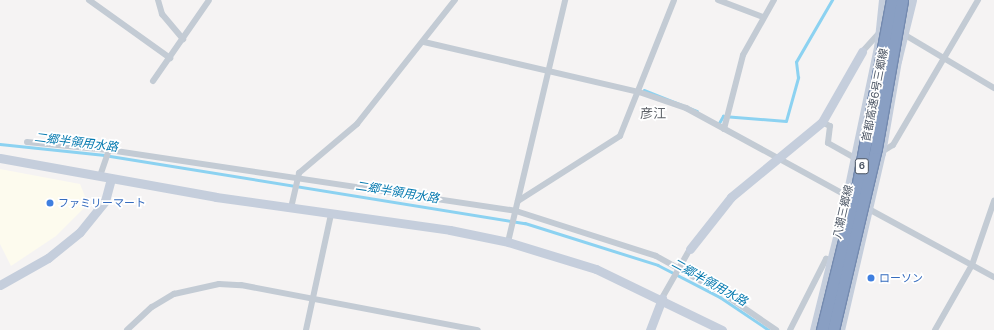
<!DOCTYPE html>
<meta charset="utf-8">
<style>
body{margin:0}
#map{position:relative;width:994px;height:330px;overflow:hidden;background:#f5f3f3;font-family:"DM Sans","Noto Sans JP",sans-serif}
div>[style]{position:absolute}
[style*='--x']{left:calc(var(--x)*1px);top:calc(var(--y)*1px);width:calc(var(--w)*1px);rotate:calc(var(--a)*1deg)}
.commercial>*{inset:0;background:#fdfbee}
.stream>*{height:2.5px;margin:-1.25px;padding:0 1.25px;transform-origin:1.25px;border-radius:1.25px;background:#8cd2f1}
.street>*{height:6px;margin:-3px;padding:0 3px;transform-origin:3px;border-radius:3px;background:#c3cbd4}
.secondary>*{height:9px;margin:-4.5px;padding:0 4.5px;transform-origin:4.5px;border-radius:4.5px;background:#c5cedc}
.bridges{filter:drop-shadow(1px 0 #748aaf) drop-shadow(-1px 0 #748aaf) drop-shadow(0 1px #748aaf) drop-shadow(0 -1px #748aaf)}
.highway-bridge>*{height:11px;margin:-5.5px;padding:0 5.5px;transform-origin:5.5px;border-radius:5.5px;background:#899fc3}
.dots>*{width:11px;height:11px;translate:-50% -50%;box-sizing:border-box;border:2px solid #fff;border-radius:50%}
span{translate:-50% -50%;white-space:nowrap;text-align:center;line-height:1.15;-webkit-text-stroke:3.5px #fff;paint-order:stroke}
.shield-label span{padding:1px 3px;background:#fff;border:1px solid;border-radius:3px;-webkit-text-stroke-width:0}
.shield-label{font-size:10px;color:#495362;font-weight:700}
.street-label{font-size:11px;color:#495362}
.shop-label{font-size:11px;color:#366cbe}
.left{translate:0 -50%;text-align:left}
.water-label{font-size:12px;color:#067ab0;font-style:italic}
.quarter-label{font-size:13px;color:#5e6268}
</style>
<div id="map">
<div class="commercial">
<i style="clip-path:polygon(0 169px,80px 184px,88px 204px,56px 236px,11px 266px,0 244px)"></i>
</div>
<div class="stream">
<i style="--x:644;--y:90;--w:57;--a:21.6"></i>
<i style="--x:719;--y:123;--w:8;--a:-60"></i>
<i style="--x:723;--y:116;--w:63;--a:4.5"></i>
<i style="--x:786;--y:121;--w:45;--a:-74.4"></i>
<i style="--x:798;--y:78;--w:16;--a:-97"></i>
<i style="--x:796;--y:62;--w:72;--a:-59.9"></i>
<i style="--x:0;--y:144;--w:105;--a:6"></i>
<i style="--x:104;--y:155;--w:426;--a:9.2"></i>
<i style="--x:525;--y:223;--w:139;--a:17.5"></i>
<i style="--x:658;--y:265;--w:70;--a:27.3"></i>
<i style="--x:720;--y:297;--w:59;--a:34"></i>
</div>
<div class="street">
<i style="--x:89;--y:0;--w:100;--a:35.6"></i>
<i style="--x:158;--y:0;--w:15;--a:74"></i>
<i style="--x:162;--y:14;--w:33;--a:50"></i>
<i style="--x:718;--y:0;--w:48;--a:20.7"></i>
<i style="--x:905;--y:35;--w:104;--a:30.8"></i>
<i style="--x:424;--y:42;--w:221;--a:13.1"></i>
<i style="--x:639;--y:92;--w:50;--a:18.8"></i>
<i style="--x:686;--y:108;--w:186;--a:28.6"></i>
<i style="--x:862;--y:52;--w:25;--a:-48"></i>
<i style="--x:153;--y:81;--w:98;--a:-55.3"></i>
<i style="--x:822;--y:122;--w:9;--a:27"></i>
<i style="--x:830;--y:126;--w:17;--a:97"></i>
<i style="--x:828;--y:143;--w:31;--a:29"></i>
<i style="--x:724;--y:129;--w:76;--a:-75.6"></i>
<i style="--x:743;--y:55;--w:63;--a:-60.6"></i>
<i style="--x:27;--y:142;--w:82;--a:5.6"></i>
<i style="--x:109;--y:150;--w:412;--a:8.5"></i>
<i style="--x:516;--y:211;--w:147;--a:17.8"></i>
<i style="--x:656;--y:256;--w:74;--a:29"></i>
<i style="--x:721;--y:292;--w:67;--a:34.6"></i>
<i style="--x:880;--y:153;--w:15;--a:-32"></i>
<i style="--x:893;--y:145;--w:168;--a:-59.6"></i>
<i style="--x:100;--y:176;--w:28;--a:-71"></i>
<i style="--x:518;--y:201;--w:121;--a:-32.5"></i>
<i style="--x:620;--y:136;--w:146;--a:-68.3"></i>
<i style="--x:865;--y:207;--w:147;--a:28.5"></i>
<i style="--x:291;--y:208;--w:36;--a:-77"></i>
<i style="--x:299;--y:173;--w:76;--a:-40.2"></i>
<i style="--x:357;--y:124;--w:158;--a:-51.7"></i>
<i style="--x:508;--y:242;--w:249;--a:-76.7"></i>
<i style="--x:662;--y:298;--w:56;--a:-60.3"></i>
<i style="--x:127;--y:330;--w:34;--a:-43"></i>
<i style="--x:152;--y:307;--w:26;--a:-31"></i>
<i style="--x:174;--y:294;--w:46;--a:-12.5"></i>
<i style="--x:219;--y:284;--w:22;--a:3"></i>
<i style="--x:241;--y:285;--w:241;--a:10.8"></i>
<i style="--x:306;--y:330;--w:119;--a:-77.8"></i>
<i style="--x:790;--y:330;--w:80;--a:-63.1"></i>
<i style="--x:826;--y:259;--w:6;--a:9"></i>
<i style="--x:935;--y:330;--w:75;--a:-60.4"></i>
<i style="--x:972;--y:265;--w:68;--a:-71"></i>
</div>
<div class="secondary">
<i style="--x:878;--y:48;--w:48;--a:-84.1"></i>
<i style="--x:897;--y:61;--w:63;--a:-76.2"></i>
<i style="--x:0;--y:158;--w:219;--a:10.2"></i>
<i style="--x:216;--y:197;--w:236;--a:8"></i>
<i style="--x:450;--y:230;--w:59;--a:11.7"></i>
<i style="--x:508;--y:242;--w:92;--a:17.1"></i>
<i style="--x:596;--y:269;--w:140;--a:25.8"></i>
<i style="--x:690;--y:249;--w:66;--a:-51.7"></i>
<i style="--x:731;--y:197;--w:118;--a:-39.5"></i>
<i style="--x:822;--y:122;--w:81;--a:-60.3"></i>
<i style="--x:0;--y:285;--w:55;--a:-29.4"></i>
<i style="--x:48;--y:258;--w:41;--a:-39.1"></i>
<i style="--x:80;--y:232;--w:40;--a:-51"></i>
<i style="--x:105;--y:201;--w:23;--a:-75"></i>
<i style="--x:650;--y:330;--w:34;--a:-69"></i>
<i style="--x:814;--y:330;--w:129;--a:-76.1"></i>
<i style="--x:845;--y:205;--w:161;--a:-78.2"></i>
<i style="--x:840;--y:330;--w:182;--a:-77"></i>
<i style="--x:881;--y:153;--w:99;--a:-80.2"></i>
</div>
<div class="bridges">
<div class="highway-bridge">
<i style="--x:822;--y:330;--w:146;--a:-76.2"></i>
<i style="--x:857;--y:188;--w:191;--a:-79.5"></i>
<i style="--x:833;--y:330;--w:187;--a:-76.7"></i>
<i style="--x:876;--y:148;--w:150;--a:-80"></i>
</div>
</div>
<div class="dots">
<i style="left:50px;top:203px;background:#3f7fe0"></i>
<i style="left:871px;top:278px;background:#3f7fe0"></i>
</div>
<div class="shield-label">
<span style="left:862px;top:166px">6</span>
</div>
<div class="street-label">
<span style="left:875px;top:95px;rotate:-79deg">首都高速6号三郷線</span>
<span style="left:843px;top:212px;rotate:-77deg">八潮三郷線</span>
</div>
<div class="shop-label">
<span class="left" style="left:58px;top:203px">ファミリーマート</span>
<span class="left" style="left:879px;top:278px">ローソン</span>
</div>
<div class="water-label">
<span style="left:76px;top:143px;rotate:7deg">二郷半領用水路</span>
<span style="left:397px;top:193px;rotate:9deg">二郷半領用水路</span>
<span style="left:709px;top:283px;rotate:29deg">二郷半領用水路</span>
</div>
<div class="quarter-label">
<span style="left:653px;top:114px">彦江</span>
</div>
</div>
